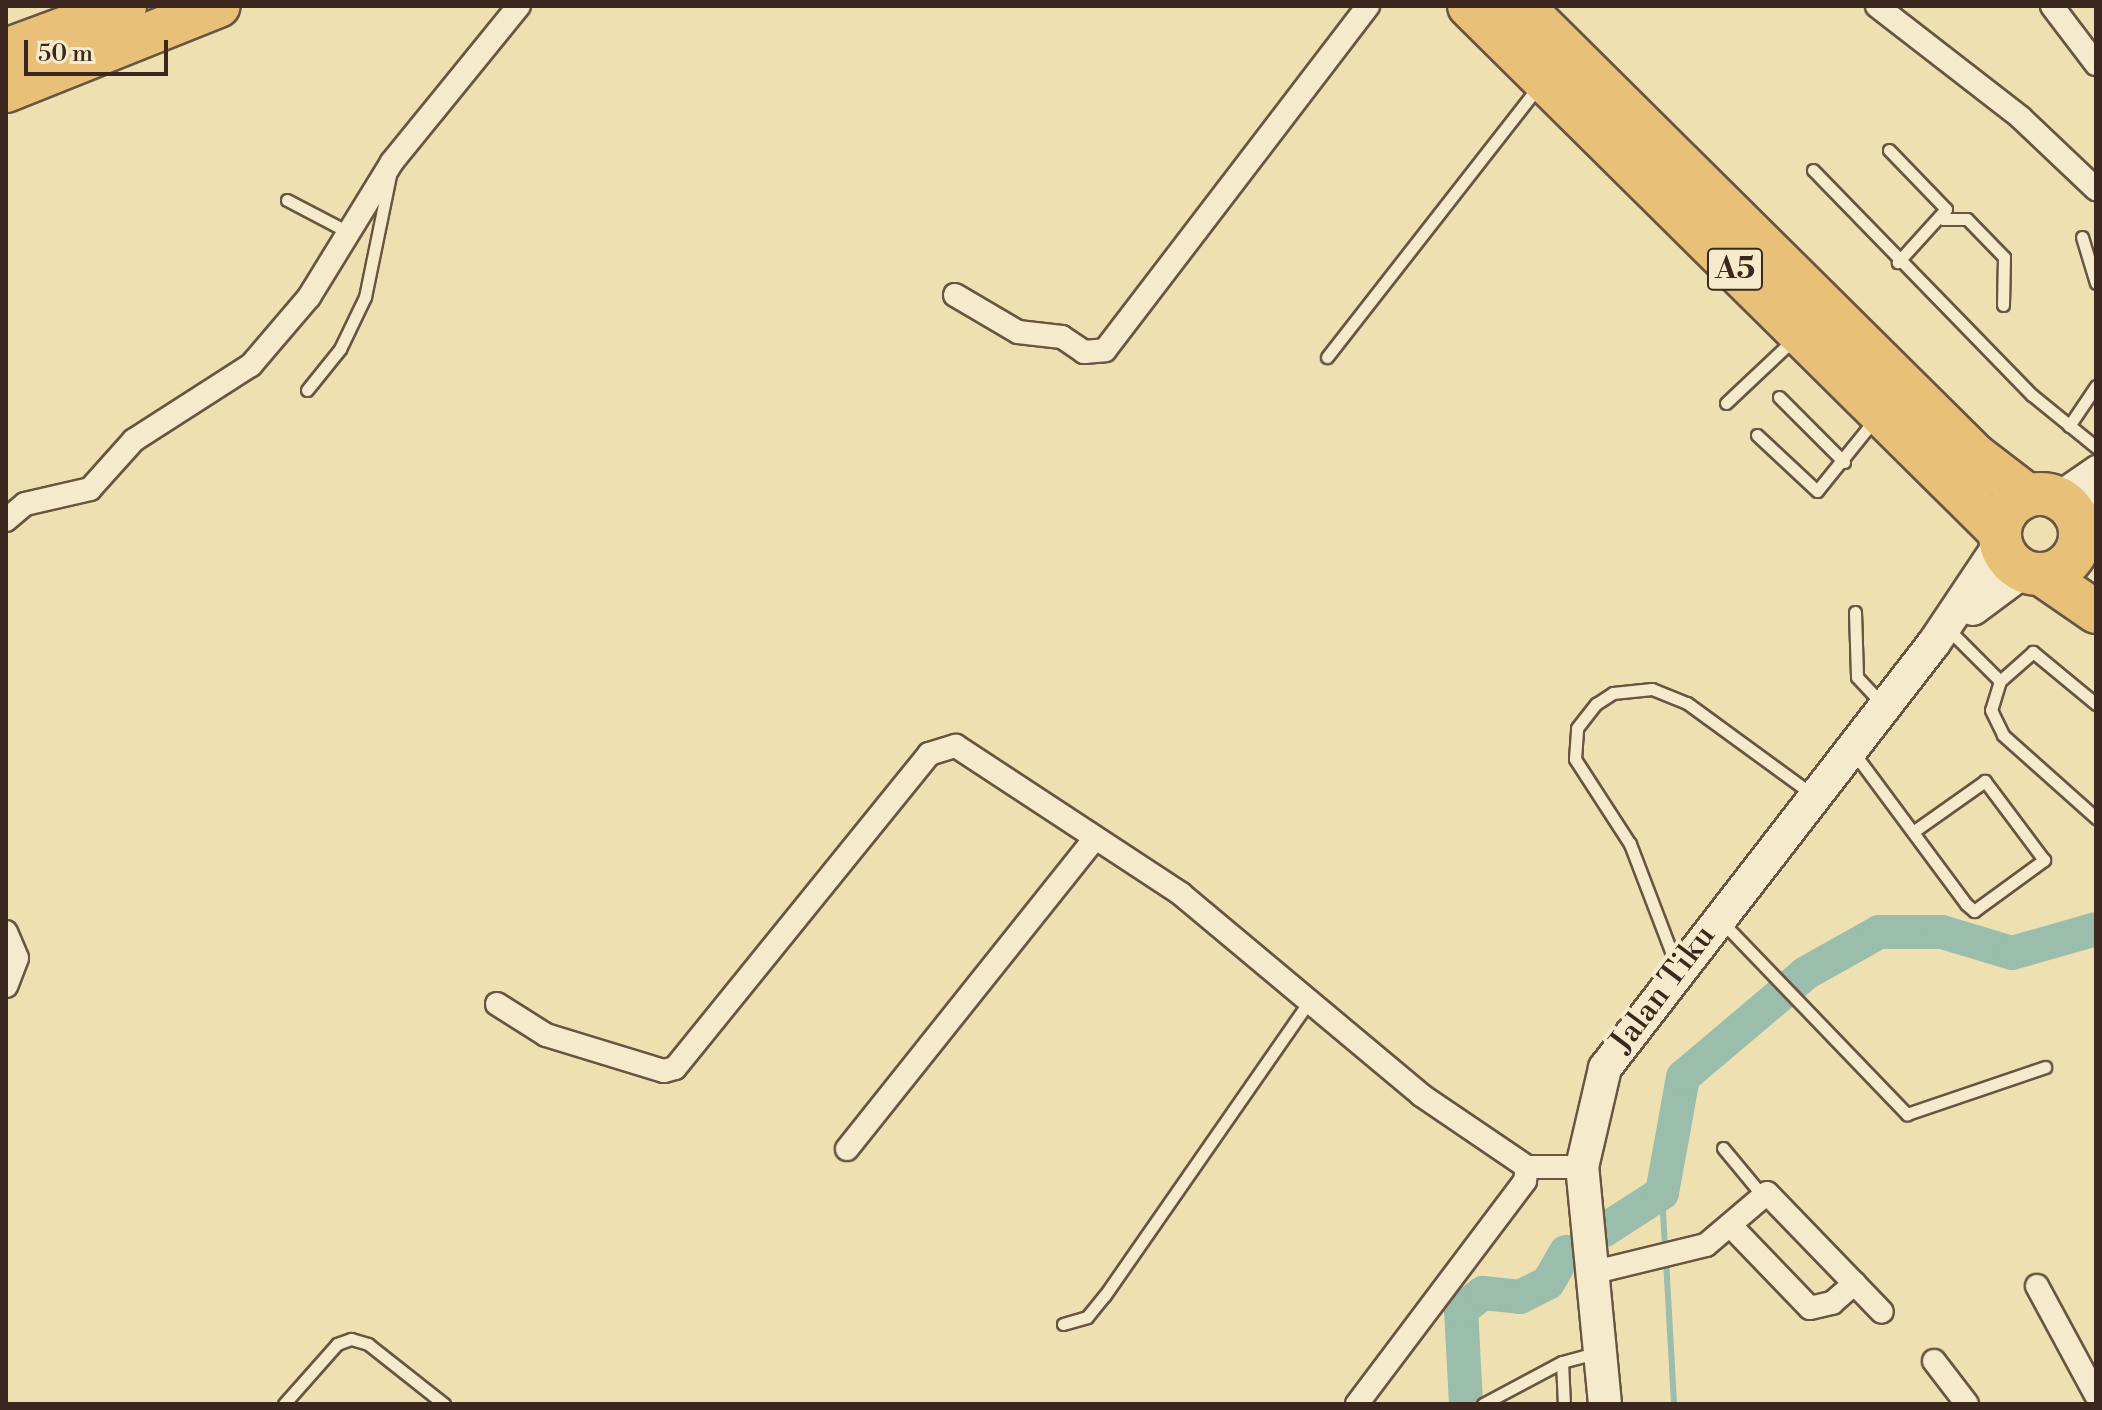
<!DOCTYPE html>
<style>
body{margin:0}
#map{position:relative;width:2102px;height:1410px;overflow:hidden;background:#efe0b1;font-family:"Libre Bodoni",serif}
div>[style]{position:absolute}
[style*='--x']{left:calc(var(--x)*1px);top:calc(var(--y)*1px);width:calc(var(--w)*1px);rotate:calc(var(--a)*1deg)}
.stream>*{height:6px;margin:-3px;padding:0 3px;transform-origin:3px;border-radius:3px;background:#9abdac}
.river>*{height:34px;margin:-17px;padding:0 17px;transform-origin:17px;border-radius:17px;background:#9abdac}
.roads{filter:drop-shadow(2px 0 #685542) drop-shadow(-2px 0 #685542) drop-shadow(0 2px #685542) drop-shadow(0 -2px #685542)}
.lane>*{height:11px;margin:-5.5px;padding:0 5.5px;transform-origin:5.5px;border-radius:5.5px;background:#f5ebcc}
.street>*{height:22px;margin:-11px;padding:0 11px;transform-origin:11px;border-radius:11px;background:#f5ebcc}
.secondary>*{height:32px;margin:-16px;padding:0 16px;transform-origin:16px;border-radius:16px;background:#f5ebcc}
.highway>*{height:42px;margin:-21px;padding:0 21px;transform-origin:21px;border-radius:21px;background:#e8c078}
.highway>.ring{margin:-21px;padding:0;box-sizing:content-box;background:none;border:42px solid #e8c078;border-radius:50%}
span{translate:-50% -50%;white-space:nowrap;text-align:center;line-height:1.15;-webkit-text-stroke:8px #f5ebcc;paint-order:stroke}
.shield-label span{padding:2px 6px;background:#f5ebcc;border:2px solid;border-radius:6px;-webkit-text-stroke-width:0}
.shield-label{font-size:30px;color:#3b271d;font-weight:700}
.street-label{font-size:32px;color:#3b271d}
.frame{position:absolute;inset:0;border:8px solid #3b271d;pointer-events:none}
.scale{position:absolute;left:24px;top:40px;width:144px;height:36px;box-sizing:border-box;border:4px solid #3b271d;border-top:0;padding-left:10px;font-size:24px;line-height:28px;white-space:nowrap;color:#3b271d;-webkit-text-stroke:6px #f5ebcc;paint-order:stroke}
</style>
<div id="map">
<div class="stream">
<i style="--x:1662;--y:1193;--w:56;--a:86.9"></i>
<i style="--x:1666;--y:1260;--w:144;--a:86.8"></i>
</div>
<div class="river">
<i style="--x:1603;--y:1231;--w:70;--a:-32.8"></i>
<i style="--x:1662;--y:1193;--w:118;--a:-79.7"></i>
<i style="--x:1683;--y:1077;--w:161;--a:-40.2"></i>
<i style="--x:1806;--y:973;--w:84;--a:-29.3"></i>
<i style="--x:1879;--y:932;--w:63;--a:0"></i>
<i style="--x:1942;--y:932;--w:73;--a:16.7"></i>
<i style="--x:2012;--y:953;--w:87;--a:-15.9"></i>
<i style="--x:1466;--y:1404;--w:94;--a:-93"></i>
<i style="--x:1461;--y:1310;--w:28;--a:-38"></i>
<i style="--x:1483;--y:1293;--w:37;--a:6"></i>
<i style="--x:1520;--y:1297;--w:31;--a:-27"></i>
<i style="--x:1548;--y:1283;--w:36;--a:-60"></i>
</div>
<div class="roads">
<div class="lane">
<i style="--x:1889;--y:150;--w:82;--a:46"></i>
<i style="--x:1946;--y:209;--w:72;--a:132.2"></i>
<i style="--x:1813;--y:170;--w:314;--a:45.8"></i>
<i style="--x:2032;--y:395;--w:82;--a:39.1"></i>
<i style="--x:287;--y:200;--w:73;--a:27.6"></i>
<i style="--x:1943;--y:219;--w:24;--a:0"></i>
<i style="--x:1967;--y:219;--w:53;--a:45.8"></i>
<i style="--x:2004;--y:257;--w:48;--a:91.2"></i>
<i style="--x:2082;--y:237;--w:48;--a:73.1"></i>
<i style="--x:1327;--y:357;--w:343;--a:-52"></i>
<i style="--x:307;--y:390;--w:53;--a:-51.2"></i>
<i style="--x:340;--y:349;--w:58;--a:-64.3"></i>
<i style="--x:365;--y:297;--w:125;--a:-78.4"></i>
<i style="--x:1779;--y:397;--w:92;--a:45"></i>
<i style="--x:1726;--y:403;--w:93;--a:-43.3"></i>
<i style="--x:2069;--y:426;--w:48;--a:-56"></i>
<i style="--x:1757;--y:435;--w:82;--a:43"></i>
<i style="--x:1817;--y:491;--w:92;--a:-51.1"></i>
<i style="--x:1855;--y:612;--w:65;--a:88.2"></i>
<i style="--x:1857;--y:677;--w:38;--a:47"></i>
<i style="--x:1949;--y:630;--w:72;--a:45"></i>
<i style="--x:2096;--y:704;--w:82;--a:-140.5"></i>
<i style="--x:2033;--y:652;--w:44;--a:138.7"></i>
<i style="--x:2000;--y:681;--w:30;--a:107"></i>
<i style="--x:1991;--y:710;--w:28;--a:64"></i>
<i style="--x:2003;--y:735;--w:125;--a:41.7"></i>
<i style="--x:1854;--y:753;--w:188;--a:53.4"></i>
<i style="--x:1966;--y:904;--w:11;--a:41"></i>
<i style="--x:1974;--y:911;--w:87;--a:-36.1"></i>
<i style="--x:2044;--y:860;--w:99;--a:-126.8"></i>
<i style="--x:1985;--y:781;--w:88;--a:144.7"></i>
<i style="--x:1722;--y:922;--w:267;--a:46.1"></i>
<i style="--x:1907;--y:1114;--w:146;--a:-18.8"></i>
<i style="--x:1677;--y:967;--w:132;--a:-110.9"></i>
<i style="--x:1630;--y:844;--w:101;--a:-122.9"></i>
<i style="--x:1575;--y:759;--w:31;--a:-86"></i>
<i style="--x:1577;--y:728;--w:31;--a:-52"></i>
<i style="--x:1596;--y:704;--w:20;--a:-33"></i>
<i style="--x:1613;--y:693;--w:39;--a:-6"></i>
<i style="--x:1652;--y:689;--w:38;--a:22"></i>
<i style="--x:1687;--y:703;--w:155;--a:36.1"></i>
<i style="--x:1723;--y:1148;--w:61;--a:50.3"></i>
<i style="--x:1063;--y:1324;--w:25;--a:-16"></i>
<i style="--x:1087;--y:1317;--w:28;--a:-51"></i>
<i style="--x:1105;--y:1295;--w:361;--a:-55.2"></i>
<i style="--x:1562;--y:1362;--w:42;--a:87.3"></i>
<i style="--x:284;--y:1404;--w:80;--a:-48.5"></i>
<i style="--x:337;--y:1344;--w:15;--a:-20"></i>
<i style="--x:351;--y:1339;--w:18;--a:16"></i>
<i style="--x:368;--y:1344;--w:97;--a:38.3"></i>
<i style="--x:1483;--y:1404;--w:89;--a:-28"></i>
<i style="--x:1562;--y:1362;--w:38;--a:-15"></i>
</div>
<div class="street">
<i style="--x:1877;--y:6;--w:181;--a:37.8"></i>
<i style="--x:2020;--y:117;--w:105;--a:43.5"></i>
<i style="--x:2052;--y:6;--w:73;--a:52.8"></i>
<i style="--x:955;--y:295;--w:73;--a:30.4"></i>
<i style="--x:1018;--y:332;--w:44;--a:6.5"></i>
<i style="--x:1062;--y:337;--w:27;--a:34"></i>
<i style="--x:1084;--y:352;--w:21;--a:-5"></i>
<i style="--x:1105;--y:350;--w:433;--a:-52.6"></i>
<i style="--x:2054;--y:496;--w:51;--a:-34.6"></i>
<i style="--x:6;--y:520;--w:25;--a:-40"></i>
<i style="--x:25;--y:504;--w:67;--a:-13"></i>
<i style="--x:90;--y:489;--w:66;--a:-48.1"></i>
<i style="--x:134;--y:440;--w:139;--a:-32.7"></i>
<i style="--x:251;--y:365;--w:89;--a:-49.5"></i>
<i style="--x:309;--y:297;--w:158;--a:-58.4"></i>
<i style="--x:392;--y:162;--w:201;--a:-50.9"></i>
<i style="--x:2078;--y:520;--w:41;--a:-64.1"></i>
<i style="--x:6;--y:932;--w:28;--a:67"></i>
<i style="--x:17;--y:958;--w:30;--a:111"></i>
<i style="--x:497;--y:1004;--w:58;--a:32.3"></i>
<i style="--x:546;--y:1035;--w:123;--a:17"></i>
<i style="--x:664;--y:1071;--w:11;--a:-15"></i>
<i style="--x:675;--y:1068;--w:404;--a:-51"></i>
<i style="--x:929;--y:754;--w:28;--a:-17"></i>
<i style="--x:956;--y:746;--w:269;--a:33.3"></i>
<i style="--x:1181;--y:894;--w:313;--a:39.9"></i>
<i style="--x:1421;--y:1095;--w:128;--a:34.2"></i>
<i style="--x:847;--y:1149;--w:394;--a:-51.4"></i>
<i style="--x:1730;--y:1225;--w:115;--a:46.1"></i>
<i style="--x:1810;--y:1308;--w:23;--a:-13"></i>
<i style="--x:1832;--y:1303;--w:30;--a:-41"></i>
<i style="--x:1595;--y:1272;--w:114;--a:-13.7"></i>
<i style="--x:1706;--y:1245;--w:80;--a:-40.4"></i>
<i style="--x:1767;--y:1193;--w:165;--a:46"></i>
<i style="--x:2037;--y:1286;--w:124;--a:61.6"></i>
<i style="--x:1934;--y:1361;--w:54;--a:52.5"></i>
<i style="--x:1357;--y:1404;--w:279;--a:-53"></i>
<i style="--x:1525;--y:1181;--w:14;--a:-82"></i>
<i style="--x:1527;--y:1167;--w:55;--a:0"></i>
</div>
<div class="secondary">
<i style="--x:1973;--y:609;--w:64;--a:-36.7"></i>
<i style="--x:1605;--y:1404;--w:238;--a:-95.5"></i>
<i style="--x:1582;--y:1167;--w:102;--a:-76.9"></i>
<i style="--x:1605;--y:1068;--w:537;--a:-52.26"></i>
<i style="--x:1934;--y:643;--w:120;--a:-56.2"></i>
</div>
<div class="highway">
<i style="--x:1469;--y:6;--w:747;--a:44.73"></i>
<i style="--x:1522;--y:6;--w:639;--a:44.75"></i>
<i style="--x:1976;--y:456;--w:64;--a:37.4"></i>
<i style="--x:6;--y:50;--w:127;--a:-20.3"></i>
<i style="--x:6;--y:91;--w:229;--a:-21.8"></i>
<i class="ring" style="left:2000px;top:494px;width:38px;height:38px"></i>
<i style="--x:2041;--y:574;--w:67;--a:34.6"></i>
</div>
</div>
<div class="shield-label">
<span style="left:1735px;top:269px">A5</span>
</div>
<div class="street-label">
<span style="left:1663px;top:989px;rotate:-53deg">Jalan Tiku</span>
</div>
<div class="frame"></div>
<div class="scale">50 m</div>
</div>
